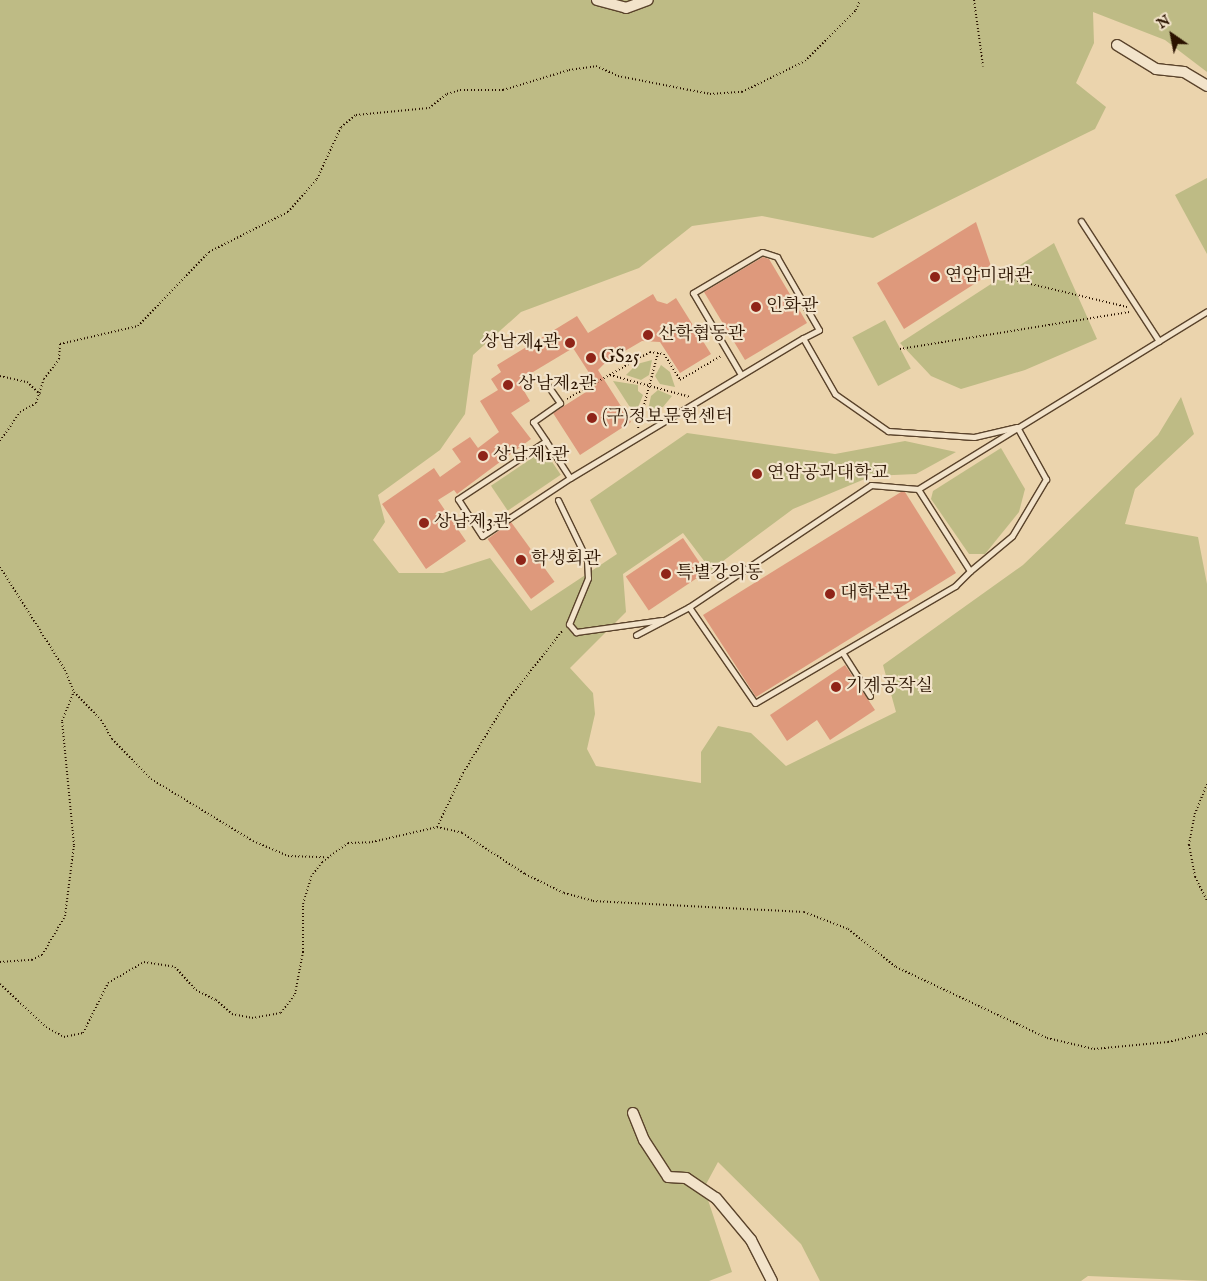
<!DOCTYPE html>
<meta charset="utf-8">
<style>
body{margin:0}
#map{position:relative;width:1207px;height:1281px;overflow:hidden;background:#ebd4ad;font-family:"IM FELL English","Noto Serif KR",serif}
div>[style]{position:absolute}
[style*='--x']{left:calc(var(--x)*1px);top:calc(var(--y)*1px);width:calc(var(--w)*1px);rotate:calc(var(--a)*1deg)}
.green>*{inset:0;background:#bebb85;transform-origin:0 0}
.building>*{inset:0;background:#de997c;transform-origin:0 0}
.path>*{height:2px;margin-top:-1px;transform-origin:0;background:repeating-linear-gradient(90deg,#2a1300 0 1px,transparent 0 3.5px)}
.roads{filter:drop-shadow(1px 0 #5a432b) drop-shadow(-1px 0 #5a432b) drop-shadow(0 1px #5a432b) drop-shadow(0 -1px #5a432b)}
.service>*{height:5px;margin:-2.5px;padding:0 2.5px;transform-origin:2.5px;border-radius:2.5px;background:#f2e3ca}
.minor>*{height:10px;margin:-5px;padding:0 5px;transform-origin:5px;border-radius:5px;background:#f2e3ca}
.dots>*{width:14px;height:14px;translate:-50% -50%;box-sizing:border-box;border:2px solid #f2e3ca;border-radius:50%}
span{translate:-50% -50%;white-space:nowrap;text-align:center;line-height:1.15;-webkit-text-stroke:4.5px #f2e3ca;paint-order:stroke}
.poi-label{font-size:18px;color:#2a1300}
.left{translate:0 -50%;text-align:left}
.right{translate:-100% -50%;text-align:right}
.north{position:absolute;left:1147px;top:10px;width:50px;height:50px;-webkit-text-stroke:4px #f2e3ca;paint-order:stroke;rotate:327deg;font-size:14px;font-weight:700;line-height:20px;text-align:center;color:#2a1300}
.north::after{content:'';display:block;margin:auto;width:18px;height:22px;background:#2a1300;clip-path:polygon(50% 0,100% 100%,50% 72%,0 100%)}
</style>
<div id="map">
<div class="green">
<i style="clip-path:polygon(0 0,1207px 0,1207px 72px,1165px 40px,1093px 12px,1094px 43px,1076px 83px,1106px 107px,1095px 129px,873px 238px,762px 216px,692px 226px,639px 268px,521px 312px,473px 355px,465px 414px,440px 450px,378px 495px,385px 522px,373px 540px,399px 573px,443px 573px,490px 558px,531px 611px,617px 554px,590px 500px,687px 433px,835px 454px,905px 441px,956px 452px,916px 474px,872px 476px,793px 509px,711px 570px,683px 533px,623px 574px,626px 612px,570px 668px,593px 693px,595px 714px,587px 749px,596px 766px,701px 783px,701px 752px,718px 726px,751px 733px,786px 766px,896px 712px,883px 665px,1023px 565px,1158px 435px,1181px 397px,1194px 434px,1135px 489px,1125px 524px,1198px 537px,1207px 584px,1207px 1281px,1088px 1276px,1081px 1281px,820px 1281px,801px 1244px,718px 1162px,704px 1188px,732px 1272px,709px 1281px,0 1281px)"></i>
<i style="clip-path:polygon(1207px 178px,1207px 254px,1175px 195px)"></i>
<i style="clip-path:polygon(1054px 243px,1097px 339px,1025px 370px,961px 389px,931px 376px,900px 343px)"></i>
<i style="left:885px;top:320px;width:55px;height:37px;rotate:62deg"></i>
<i style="clip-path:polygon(652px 360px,649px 375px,641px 380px,626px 375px,637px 364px)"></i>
<i style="clip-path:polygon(661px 365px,670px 372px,675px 387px,660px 384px,655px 376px)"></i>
<i style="clip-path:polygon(613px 381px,638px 385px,638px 391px,643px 395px,635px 415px)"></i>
<i style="clip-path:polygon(658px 390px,672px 396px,663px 407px,648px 410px,651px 396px)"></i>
<i style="clip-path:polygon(1001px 448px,1025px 489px,1019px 512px,985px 554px,969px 554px,931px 499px,933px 491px)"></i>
<i style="left:544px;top:450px;width:30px;height:64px;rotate:56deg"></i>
</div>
<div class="building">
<i style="clip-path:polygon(976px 222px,993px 272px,904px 329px,877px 283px)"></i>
<i style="clip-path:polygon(763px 257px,769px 259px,807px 323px,745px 360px,704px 292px)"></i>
<i style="clip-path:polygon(653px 294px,657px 301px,667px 304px,676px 298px,711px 354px,680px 373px,660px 342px,642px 341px,606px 362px,598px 370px,631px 422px,580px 455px,553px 413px,597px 385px,573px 348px,518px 381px,530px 401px,511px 413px,531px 439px,457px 494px,454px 490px,438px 500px,466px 541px,426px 569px,382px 504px,434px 468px,440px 477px,461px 462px,452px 449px,470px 437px,478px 448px,499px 432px,480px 401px,498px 390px,491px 379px,501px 372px,497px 365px,577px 316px,588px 333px)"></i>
<i style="clip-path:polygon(901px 492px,905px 492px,956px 573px,756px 697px,703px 615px)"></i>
<i style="left:511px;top:522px;width:74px;height:29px;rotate:54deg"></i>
<i style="left:683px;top:538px;width:41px;height:69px;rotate:56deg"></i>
<i style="clip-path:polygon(845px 665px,875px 710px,830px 740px,817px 720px,787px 741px,770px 715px)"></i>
</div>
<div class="path">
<i style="--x:974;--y:0;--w:67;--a:82.2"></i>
<i style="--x:997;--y:276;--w:134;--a:13.4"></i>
<i style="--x:900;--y:349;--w:232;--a:-9.2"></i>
<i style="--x:610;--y:375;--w:83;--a:15.4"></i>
<i style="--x:0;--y:376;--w:28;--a:13"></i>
<i style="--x:27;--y:382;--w:18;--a:43"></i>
<i style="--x:567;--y:399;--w:95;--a:-29.5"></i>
<i style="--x:650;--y:352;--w:14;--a:8"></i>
<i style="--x:664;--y:354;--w:31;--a:58"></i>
<i style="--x:680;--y:380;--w:48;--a:-30.3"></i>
<i style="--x:638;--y:428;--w:78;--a:-75.1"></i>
<i style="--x:0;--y:441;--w:35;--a:-55"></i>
<i style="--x:20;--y:412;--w:18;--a:-29"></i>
<i style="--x:36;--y:403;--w:25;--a:-72"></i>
<i style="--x:44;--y:379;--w:25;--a:-53"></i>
<i style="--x:59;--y:359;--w:15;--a:-86"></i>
<i style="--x:60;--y:344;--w:80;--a:-13"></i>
<i style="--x:138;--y:326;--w:103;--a:-46.2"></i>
<i style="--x:209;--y:252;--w:89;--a:-26.9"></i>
<i style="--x:288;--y:212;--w:44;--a:-48.7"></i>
<i style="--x:317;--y:179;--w:57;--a:-65.2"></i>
<i style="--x:341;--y:127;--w:19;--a:-39"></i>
<i style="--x:356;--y:115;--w:73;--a:-5.5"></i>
<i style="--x:429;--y:108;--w:23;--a:-38"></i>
<i style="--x:447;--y:94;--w:14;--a:-17"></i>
<i style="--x:460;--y:90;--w:43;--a:0"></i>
<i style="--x:503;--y:90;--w:69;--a:-16.9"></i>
<i style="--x:569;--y:70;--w:27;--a:-8"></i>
<i style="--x:596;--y:66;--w:24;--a:24"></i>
<i style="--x:618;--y:76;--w:94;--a:11.1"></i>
<i style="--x:710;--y:94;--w:32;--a:-4"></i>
<i style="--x:742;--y:92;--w:70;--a:-26.2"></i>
<i style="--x:805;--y:61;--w:72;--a:-45"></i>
<i style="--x:856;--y:10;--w:11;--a:-68"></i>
<i style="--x:0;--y:567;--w:122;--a:57.7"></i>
<i style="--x:65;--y:670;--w:24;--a:68"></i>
<i style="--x:74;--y:692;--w:39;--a:46"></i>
<i style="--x:101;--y:720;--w:22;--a:60"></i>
<i style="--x:112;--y:739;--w:56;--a:45.7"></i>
<i style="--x:151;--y:779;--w:119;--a:31.3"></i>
<i style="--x:253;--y:841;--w:38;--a:23"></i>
<i style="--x:288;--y:856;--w:38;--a:2"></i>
<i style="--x:1207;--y:784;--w:31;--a:112"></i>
<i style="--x:1195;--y:813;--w:33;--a:101"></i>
<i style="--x:1189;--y:845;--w:33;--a:79"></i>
<i style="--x:1195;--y:877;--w:27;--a:63"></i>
<i style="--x:437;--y:827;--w:60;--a:-64.3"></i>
<i style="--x:463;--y:773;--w:84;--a:-58.6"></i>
<i style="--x:507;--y:701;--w:90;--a:-51.7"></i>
<i style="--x:0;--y:962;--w:32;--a:-4"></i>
<i style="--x:32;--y:960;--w:11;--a:-27"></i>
<i style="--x:42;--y:955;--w:45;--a:-59.5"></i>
<i style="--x:65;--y:916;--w:72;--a:-82.8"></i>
<i style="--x:74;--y:845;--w:125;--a:-95.5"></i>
<i style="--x:62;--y:721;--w:31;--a:-68"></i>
<i style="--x:0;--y:984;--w:63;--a:43.1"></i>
<i style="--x:46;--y:1027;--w:21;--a:29"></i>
<i style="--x:64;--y:1037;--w:19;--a:-12"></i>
<i style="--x:83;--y:1033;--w:56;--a:-63.4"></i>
<i style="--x:108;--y:983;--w:42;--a:-30.3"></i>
<i style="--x:144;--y:962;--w:31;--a:9"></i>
<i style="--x:175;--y:967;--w:31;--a:48"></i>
<i style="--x:196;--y:990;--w:22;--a:27"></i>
<i style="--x:216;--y:1000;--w:21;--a:41"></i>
<i style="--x:232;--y:1014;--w:20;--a:11"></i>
<i style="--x:252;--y:1018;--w:29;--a:-10"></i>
<i style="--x:281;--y:1013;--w:24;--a:-54"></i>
<i style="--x:295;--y:994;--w:43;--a:-79.2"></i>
<i style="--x:303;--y:952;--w:48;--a:-90"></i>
<i style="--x:303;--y:904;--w:28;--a:-73"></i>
<i style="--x:311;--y:877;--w:19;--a:-54"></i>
<i style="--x:322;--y:862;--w:32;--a:-36"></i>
<i style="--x:348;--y:843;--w:24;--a:-2"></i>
<i style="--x:372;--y:842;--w:67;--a:-13"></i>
<i style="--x:437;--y:827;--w:26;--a:13"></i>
<i style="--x:462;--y:833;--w:75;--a:33.1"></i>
<i style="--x:525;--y:874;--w:43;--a:26"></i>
<i style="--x:564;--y:893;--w:30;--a:15"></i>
<i style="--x:593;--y:901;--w:211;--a:3"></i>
<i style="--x:804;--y:912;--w:47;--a:21.1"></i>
<i style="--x:848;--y:929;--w:61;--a:38.4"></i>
<i style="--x:896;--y:967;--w:167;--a:25.2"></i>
<i style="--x:1047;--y:1038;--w:48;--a:13.2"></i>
<i style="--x:1094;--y:1049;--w:74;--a:-5.4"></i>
<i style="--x:1168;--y:1042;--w:40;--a:-13"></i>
</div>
<div class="roads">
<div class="service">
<i style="--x:1081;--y:221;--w:143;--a:57"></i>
<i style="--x:740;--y:373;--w:93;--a:-120.4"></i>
<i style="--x:693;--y:293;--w:80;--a:-30.7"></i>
<i style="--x:762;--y:252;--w:16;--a:18"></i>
<i style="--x:777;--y:257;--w:84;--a:60.1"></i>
<i style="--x:819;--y:330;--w:18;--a:153"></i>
<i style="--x:546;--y:441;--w:23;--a:-124"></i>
<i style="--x:533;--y:422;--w:33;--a:-35"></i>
<i style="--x:560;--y:403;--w:21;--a:-125"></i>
<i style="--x:570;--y:478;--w:105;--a:146.6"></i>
<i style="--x:482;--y:536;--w:44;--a:-123"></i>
<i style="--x:458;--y:499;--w:105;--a:-33.4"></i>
<i style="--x:546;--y:441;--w:44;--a:57"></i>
<i style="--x:570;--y:478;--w:272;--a:-31"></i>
<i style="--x:803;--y:338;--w:64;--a:60.3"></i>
<i style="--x:835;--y:394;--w:65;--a:34.9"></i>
<i style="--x:888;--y:431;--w:86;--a:4"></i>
<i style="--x:974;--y:437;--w:44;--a:-13.1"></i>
<i style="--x:1017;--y:427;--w:60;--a:60.9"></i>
<i style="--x:1046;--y:479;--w:66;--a:120.8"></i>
<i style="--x:1012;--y:536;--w:55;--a:140.2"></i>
<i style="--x:970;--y:571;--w:97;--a:-122.4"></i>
<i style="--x:558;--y:500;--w:67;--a:64.2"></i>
<i style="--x:587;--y:560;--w:18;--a:87"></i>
<i style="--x:588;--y:578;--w:50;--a:112.4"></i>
<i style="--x:569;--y:624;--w:11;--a:49"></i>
<i style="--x:576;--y:632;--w:87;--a:-7.9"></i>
<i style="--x:689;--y:607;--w:116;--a:55.5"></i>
<i style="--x:755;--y:703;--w:232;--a:-30.3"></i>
<i style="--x:955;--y:586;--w:21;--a:-45"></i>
<i style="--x:636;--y:635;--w:60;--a:-27.8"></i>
<i style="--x:689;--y:607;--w:219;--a:-33.8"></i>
<i style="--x:871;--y:485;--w:47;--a:4.9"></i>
<i style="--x:918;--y:489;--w:339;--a:-31.6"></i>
<i style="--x:842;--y:652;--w:52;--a:57.5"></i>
</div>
<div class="minor">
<i style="--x:597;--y:0;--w:30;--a:15"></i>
<i style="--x:626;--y:8;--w:23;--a:-20"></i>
<i style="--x:1117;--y:45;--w:46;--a:31.6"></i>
<i style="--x:1156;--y:69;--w:28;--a:6"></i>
<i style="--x:1184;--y:72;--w:27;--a:31"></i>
<i style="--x:633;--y:1113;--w:29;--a:68"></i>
<i style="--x:644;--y:1140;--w:44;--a:57"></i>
<i style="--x:668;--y:1177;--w:18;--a:3"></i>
<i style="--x:686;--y:1178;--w:36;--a:34"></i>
<i style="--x:716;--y:1198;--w:55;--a:50.2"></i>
<i style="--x:751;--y:1240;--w:46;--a:62.9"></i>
</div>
</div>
<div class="dots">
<i style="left:935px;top:277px;background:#8f2418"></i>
<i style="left:756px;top:307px;background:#8f2418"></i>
<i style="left:648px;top:335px;background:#8f2418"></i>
<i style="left:570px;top:343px;background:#8f2418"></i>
<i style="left:591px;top:358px;background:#8f2418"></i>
<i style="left:508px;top:385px;background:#8f2418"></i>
<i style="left:592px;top:418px;background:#8f2418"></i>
<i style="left:483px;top:456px;background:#8f2418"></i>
<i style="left:757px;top:474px;background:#8f2418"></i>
<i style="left:424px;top:523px;background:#8f2418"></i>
<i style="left:521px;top:560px;background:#8f2418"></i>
<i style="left:666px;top:574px;background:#8f2418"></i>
<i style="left:830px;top:594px;background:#8f2418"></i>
<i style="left:836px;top:687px;background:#8f2418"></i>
</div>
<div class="poi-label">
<span class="left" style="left:945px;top:277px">연암미래관</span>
<span class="left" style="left:766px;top:307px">인화관</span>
<span class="left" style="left:658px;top:335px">산학협동관</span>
<span class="right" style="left:560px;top:343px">상남제4관</span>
<span class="left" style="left:601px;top:358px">GS25</span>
<span class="left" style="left:518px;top:385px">상남제2관</span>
<span class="left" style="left:602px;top:418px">(구)정보문헌센터</span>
<span class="left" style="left:493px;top:456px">상남제1관</span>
<span class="left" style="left:767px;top:474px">연암공과대학교</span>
<span class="left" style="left:434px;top:523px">상남제3관</span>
<span class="left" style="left:531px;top:560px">학생회관</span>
<span class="left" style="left:676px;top:574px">특별강의동</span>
<span class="left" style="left:840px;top:594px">대학본관</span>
<span class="left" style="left:846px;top:687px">기계공작실</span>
</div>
<div class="north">N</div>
</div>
